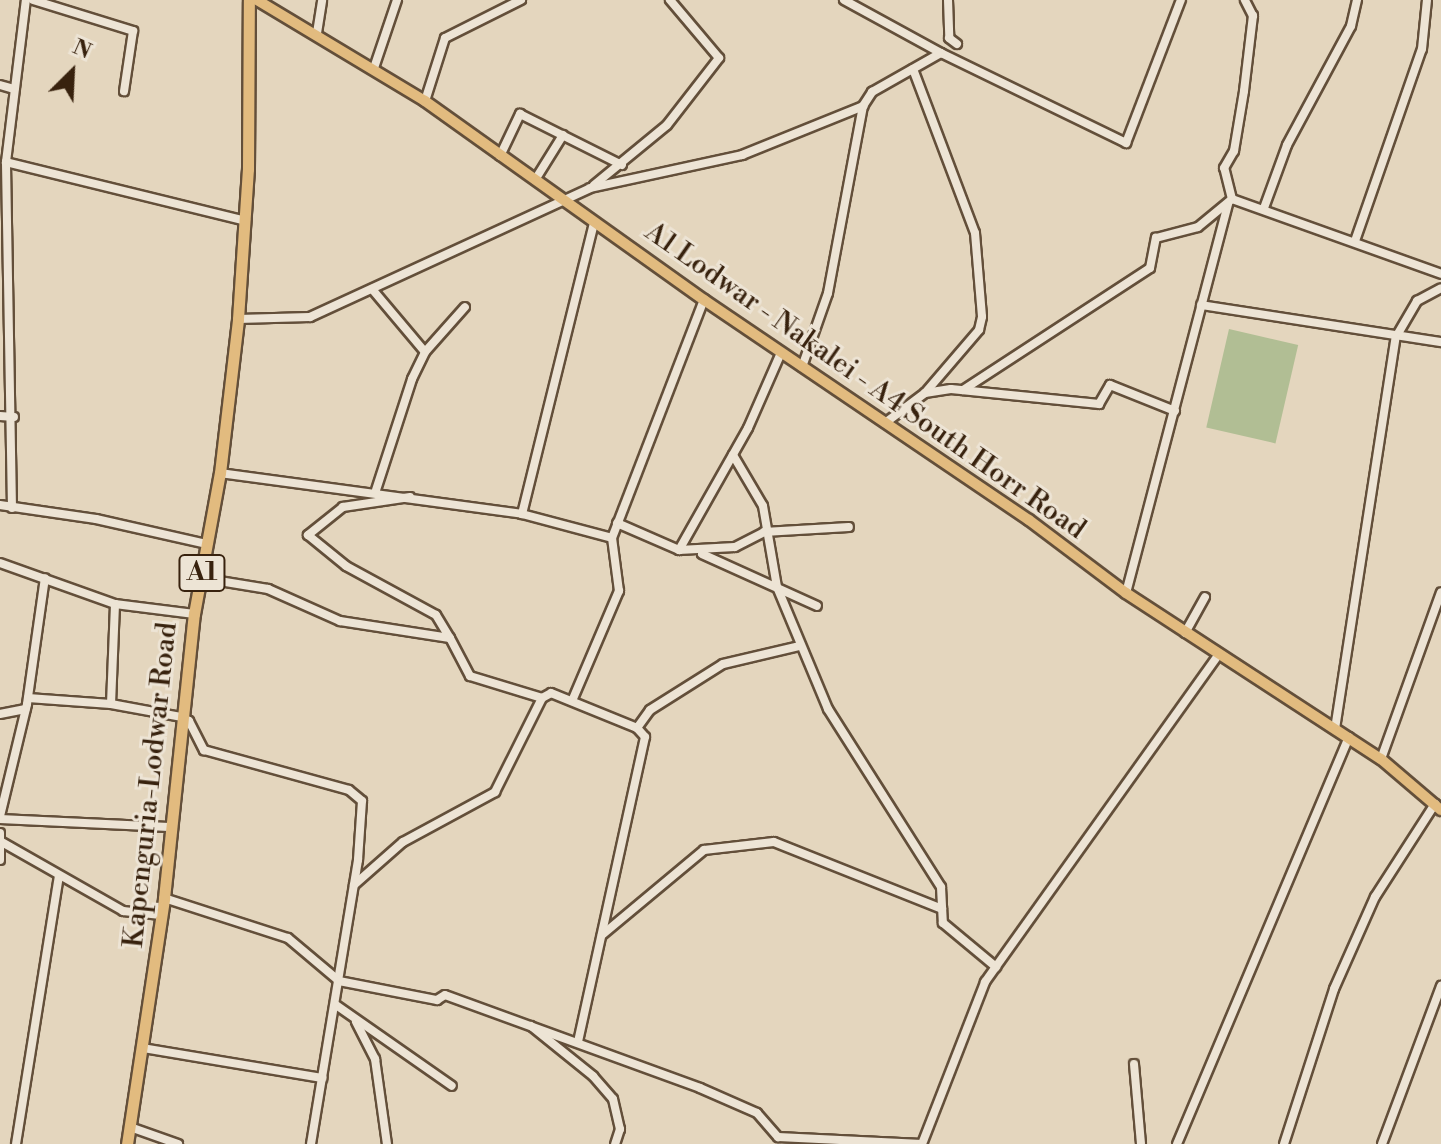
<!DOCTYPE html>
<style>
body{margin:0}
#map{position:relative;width:1441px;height:1144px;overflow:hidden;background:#e4d6be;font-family:"Libre Bodoni",serif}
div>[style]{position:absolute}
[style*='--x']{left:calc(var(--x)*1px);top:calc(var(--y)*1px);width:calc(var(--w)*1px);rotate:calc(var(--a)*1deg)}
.green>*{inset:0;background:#b1be94;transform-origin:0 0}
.roads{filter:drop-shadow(2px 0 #634f3a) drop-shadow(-2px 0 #634f3a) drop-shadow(0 2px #634f3a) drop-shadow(0 -2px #634f3a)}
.minor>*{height:8px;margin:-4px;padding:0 4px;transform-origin:4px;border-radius:4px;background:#ede4d5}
.major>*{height:10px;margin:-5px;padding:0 5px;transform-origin:5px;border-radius:5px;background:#e2bb7f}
.highway>*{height:11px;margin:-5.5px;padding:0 5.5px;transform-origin:5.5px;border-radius:5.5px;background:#e2bb7f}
span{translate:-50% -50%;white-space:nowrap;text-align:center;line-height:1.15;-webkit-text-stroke:6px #ede4d5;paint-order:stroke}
.shield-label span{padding:2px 6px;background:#ede4d5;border:2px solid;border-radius:6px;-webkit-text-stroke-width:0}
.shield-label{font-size:26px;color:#38220e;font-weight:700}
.street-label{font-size:28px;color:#38220e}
.north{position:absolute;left:32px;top:32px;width:80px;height:80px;-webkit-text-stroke:6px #ede4d5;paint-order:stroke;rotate:24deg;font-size:22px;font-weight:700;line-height:32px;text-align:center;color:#38220e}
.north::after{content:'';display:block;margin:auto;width:28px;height:36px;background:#38220e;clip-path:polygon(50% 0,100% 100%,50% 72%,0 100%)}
</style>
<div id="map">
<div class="green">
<i style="left:1229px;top:329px;width:71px;height:101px;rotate:13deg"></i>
</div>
<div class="roads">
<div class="minor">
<i style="--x:33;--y:0;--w:105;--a:17.2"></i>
<i style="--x:133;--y:31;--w:61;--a:98.5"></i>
<i style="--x:844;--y:0;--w:111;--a:28.7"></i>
<i style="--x:948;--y:0;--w:38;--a:88"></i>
<i style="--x:949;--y:38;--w:10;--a:37"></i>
<i style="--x:317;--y:33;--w:33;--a:-81"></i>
<i style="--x:374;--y:68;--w:72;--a:-71.3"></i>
<i style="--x:913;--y:69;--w:175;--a:69.3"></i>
<i style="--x:975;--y:233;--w:84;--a:85.2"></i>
<i style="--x:982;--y:317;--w:13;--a:103"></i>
<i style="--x:979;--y:330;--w:83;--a:130.6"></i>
<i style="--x:0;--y:85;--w:15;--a:16"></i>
<i style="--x:425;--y:101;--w:66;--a:-72.4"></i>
<i style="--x:445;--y:38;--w:85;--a:-26.6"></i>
<i style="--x:500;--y:156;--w:47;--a:-64.5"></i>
<i style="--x:520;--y:114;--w:114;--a:26.6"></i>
<i style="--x:6;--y:162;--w:247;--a:13.8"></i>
<i style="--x:535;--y:180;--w:53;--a:-58.1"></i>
<i style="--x:594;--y:185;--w:94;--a:-39.4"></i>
<i style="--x:667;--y:125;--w:85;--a:-52.2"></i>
<i style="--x:719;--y:58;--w:76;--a:-130.2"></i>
<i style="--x:1232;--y:199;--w:32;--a:-104"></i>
<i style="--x:1224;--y:168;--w:20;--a:-60"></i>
<i style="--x:1234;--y:151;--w:61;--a:-80.5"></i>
<i style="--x:1244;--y:91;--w:76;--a:-83.2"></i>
<i style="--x:1253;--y:16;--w:18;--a:-117"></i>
<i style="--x:1264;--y:208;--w:67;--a:-69.9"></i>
<i style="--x:1287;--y:145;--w:135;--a:-61.7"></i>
<i style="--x:1351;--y:26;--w:27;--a:-77"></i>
<i style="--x:594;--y:223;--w:300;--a:103.9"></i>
<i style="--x:522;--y:514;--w:93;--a:14.9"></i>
<i style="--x:1355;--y:241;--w:203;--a:-70.8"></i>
<i style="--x:1422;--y:49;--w:49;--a:-84.2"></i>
<i style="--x:372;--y:289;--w:82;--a:49.9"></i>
<i style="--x:1201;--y:305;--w:243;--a:8.8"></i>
<i style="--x:238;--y:319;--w:72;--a:-1.6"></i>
<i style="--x:310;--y:317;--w:308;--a:-24.7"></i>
<i style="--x:590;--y:188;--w:156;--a:-12.2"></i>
<i style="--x:742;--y:155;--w:131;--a:-22"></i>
<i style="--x:863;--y:106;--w:17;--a:-57"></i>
<i style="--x:872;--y:92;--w:79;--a:-29.5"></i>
<i style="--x:941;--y:53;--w:206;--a:25.9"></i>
<i style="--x:1126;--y:143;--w:153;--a:-69"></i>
<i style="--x:802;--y:367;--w:78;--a:-70.6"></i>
<i style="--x:828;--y:293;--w:190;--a:-79.4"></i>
<i style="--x:963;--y:390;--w:223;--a:-33.1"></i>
<i style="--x:1150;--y:268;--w:31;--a:-79"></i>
<i style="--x:1156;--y:238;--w:43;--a:-14.7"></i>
<i style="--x:1198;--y:227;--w:44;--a:-39.5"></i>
<i style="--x:1232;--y:199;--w:222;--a:19.7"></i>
<i style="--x:0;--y:416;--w:14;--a:4"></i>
<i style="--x:885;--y:423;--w:50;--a:-36.9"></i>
<i style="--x:925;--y:393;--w:26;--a:-9"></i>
<i style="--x:951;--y:389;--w:149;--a:5.8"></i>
<i style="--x:1099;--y:404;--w:22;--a:-60"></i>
<i style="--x:1110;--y:385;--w:70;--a:21.8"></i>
<i style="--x:733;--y:455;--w:59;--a:59.5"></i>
<i style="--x:763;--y:506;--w:82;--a:80.2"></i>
<i style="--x:777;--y:587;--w:132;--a:67.3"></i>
<i style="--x:828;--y:709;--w:211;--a:57.6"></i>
<i style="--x:941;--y:887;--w:36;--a:87"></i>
<i style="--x:943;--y:923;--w:69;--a:39.7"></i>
<i style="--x:220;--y:473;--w:305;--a:7.7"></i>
<i style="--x:376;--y:490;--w:117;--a:-72"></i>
<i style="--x:412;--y:379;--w:30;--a:-64"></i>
<i style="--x:425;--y:352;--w:60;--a:-48.4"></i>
<i style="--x:410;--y:497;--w:68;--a:171.5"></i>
<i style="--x:343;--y:507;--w:45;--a:141.3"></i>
<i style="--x:308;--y:535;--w:49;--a:39.2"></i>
<i style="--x:346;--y:566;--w:102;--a:28.6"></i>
<i style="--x:436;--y:615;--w:27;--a:59"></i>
<i style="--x:0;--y:505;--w:97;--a:8.3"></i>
<i style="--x:96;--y:519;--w:114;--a:12.7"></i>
<i style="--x:12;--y:508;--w:346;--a:-91"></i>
<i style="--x:6;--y:162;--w:163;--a:-83"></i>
<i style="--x:617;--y:523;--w:68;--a:23.5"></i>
<i style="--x:679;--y:550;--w:140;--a:-60.5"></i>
<i style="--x:748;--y:428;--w:82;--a:-66.3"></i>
<i style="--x:679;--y:550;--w:56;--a:-3.1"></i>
<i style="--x:735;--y:547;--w:33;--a:-27"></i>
<i style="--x:764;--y:532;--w:85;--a:-3.4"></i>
<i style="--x:702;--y:554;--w:126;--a:24.3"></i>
<i style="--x:0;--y:563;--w:122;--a:19.6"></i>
<i style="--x:115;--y:604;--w:80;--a:7.2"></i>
<i style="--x:201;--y:578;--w:68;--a:9.3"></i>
<i style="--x:268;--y:589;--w:79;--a:24"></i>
<i style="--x:340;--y:621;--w:111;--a:8.8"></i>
<i style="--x:450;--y:638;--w:43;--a:62.2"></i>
<i style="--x:470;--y:676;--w:75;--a:17"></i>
<i style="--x:542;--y:698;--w:10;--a:-29"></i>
<i style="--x:551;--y:693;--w:93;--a:22.1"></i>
<i style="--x:637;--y:728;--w:12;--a:48"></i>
<i style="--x:645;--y:737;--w:311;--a:102.4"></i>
<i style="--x:1126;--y:593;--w:403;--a:-75.3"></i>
<i style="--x:1185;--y:633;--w:41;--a:-60.9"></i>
<i style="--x:28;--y:698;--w:83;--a:4.1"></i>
<i style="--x:111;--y:704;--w:71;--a:10.5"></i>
<i style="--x:181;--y:717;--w:9;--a:27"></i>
<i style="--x:189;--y:721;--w:33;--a:63"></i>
<i style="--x:204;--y:750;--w:150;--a:15.4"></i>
<i style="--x:349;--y:790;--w:17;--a:40"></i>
<i style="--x:362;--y:801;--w:59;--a:93.9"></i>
<i style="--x:358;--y:860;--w:288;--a:99.4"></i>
<i style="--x:572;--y:701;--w:120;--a:-66.9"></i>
<i style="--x:619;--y:591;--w:53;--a:-97.5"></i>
<i style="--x:612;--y:538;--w:255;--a:-68.9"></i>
<i style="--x:111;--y:704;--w:100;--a:-87.7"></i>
<i style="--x:0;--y:714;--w:26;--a:-11"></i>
<i style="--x:637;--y:728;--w:22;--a:-54"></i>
<i style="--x:650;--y:710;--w:86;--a:-32.2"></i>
<i style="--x:723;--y:664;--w:78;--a:-13.3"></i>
<i style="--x:1335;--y:729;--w:397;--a:-81.2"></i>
<i style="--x:1396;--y:337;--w:42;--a:-59.7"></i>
<i style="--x:1417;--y:301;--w:27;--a:-28"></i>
<i style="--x:1381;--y:759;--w:177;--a:-70.2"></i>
<i style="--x:0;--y:816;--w:115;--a:-76.4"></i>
<i style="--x:27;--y:704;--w:127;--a:-81.9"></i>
<i style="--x:0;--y:819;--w:169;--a:2.7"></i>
<i style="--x:0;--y:833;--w:27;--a:90"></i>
<i style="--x:0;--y:841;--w:142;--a:29.6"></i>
<i style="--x:123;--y:911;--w:38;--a:6"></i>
<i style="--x:354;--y:885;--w:65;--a:-41.3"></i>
<i style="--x:403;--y:842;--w:105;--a:-28.5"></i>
<i style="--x:495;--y:792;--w:105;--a:-63.4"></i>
<i style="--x:164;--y:898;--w:130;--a:17.9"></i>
<i style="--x:288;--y:938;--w:67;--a:40.1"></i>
<i style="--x:339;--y:981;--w:100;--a:11"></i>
<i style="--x:437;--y:1000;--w:9;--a:-32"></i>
<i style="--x:445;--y:995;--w:271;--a:20"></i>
<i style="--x:700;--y:1088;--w:62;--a:23.7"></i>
<i style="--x:757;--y:1113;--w:32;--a:49"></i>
<i style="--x:778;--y:1137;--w:144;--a:2.8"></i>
<i style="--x:602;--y:935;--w:133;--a:-39.8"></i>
<i style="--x:704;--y:850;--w:70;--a:-6.5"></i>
<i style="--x:774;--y:842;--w:181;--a:21.7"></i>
<i style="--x:336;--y:1005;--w:141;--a:34.9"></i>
<i style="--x:356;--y:1022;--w:42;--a:62.8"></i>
<i style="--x:375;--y:1059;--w:86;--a:82"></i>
<i style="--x:531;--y:1026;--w:80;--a:38.9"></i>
<i style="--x:593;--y:1076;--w:30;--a:49"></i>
<i style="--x:613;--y:1099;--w:31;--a:77"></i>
<i style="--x:620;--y:1129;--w:16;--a:108"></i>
<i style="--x:143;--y:1048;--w:182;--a:9.5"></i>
<i style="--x:1134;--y:1064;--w:80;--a:85"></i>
<i style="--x:130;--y:1127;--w:51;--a:19.5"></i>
<i style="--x:16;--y:1144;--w:270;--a:-80.9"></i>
<i style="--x:922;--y:1144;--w:174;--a:-68.7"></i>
<i style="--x:985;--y:982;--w:402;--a:-54.5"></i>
<i style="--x:1177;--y:1144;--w:442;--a:-67.1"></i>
<i style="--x:1284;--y:1144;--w:163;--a:-72.1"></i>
<i style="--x:1334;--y:989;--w:101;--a:-66"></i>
<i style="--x:1375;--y:897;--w:111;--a:-57.2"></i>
<i style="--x:1382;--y:1144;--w:169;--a:-69.5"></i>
</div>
<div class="major">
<i style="--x:257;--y:0;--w:196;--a:31"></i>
<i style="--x:425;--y:101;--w:343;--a:35.5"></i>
<i style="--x:704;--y:300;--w:392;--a:34.1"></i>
<i style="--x:1029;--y:520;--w:121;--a:37"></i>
<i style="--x:1126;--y:593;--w:304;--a:33.1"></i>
<i style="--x:1381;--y:759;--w:79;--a:40.4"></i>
</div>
<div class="highway">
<i style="--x:127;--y:1144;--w:249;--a:-81.4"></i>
<i style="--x:164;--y:898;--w:286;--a:-84"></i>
<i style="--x:194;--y:614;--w:143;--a:-79.6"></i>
<i style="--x:220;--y:473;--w:155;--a:-83.3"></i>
<i style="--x:238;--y:319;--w:150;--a:-86.2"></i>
<i style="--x:248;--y:169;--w:169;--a:-89.7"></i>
</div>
</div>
<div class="shield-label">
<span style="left:202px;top:573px">A1</span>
</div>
<div class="street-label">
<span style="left:865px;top:381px;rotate:35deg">A1 Lodwar - Nakalei - A4 South Horr Road</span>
<span style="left:151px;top:785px;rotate:-84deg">Kapenguria-Lodwar Road</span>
</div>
<div class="north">N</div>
</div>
